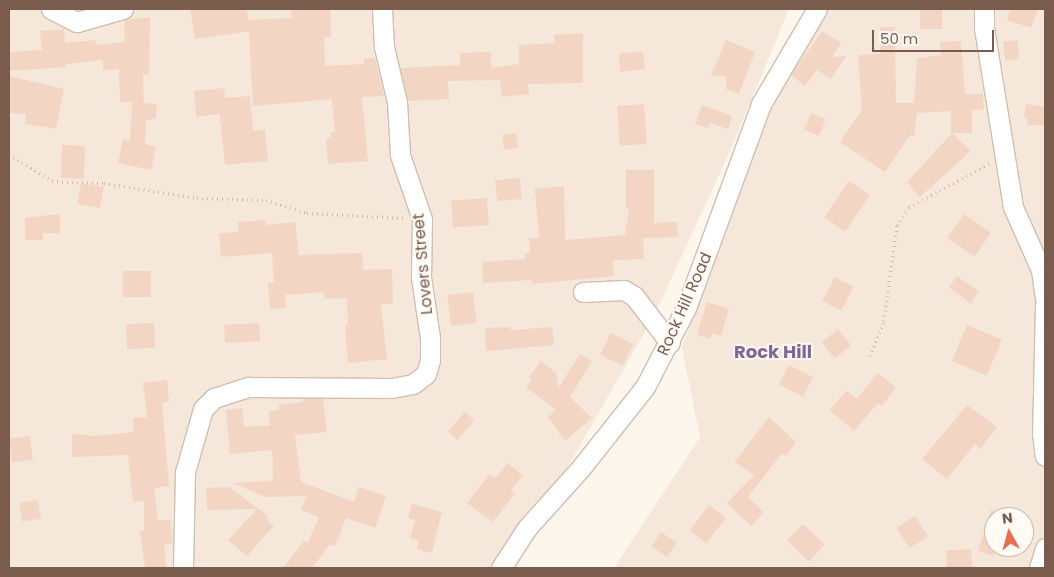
<!DOCTYPE html>
<style>
body{margin:0}
#map{position:relative;width:1054px;height:577px;overflow:hidden;background:#fdf6ec;font-family:Poppins,sans-serif}
div>[style]{position:absolute}
[style*='--x']{left:calc(var(--x)*1px);top:calc(var(--y)*1px);width:calc(var(--w)*1px);rotate:calc(var(--a)*1deg)}
.residential>*{inset:0;background:#f5e8da}
.building>*{inset:0;background:#f3d5c3;transform-origin:0 0}
.path>*{height:3px;margin-top:-1.5px;transform-origin:0;background:repeating-linear-gradient(90deg,#d9b8a5 0 1px,transparent 0 5px)}
.roads{filter:drop-shadow(1px 0 #d1beb0) drop-shadow(-1px 0 #d1beb0) drop-shadow(0 1px #d1beb0) drop-shadow(0 -1px #d1beb0)}
.minor>*{height:19px;margin:-9.5px;padding:0 9.5px;transform-origin:9.5px;border-radius:9.5px;background:#fff}
span{translate:-50% -50%;white-space:nowrap;text-align:center;line-height:1.15;-webkit-text-stroke:4px #fffaf3;paint-order:stroke}
.street-label{font-size:16px;color:#7a5c4d}
.neighbourhood-label{font-size:18px;color:#846695;font-weight:700}
.frame{position:absolute;inset:0;border:10px solid #7a5c4d;pointer-events:none}
.north{position:absolute;left:984px;top:507px;width:50px;height:50px;box-sizing:border-box;background:#fffaf3;border:1px solid #cabbb1;border-radius:50%;rotate:353deg;font-size:14px;font-weight:700;line-height:20px;text-align:center;color:#7a5c4d}
.north::after{content:'';display:block;margin:auto;width:18px;height:22px;background:#e76f51;clip-path:polygon(50% 0,100% 100%,50% 72%,0 100%)}
.scale{position:absolute;left:872px;top:30px;width:122px;height:22px;box-sizing:border-box;border:2px solid #7a5c4d;border-top:0;padding-left:6px;font-size:15px;line-height:18px;white-space:nowrap;color:#7a5c4d;-webkit-text-stroke:4px #fffaf3;paint-order:stroke}
</style>
<div id="map">
<div class="residential">
<i style="clip-path:polygon(9px 9px,789px 9px,730px 151px,654px 316px,510px 568px,9px 568px)"></i>
<i style="clip-path:polygon(evenodd,819px 9px,1045px 9px,1045px 568px,614px 568px,700px 437px,682px 348px,767px 100px,819px 9px,994px 517px,1024px 517px,1024px 547px,994px 547px,994px 517px)"></i>
</div>
<div class="building">
<i style="clip-path:polygon(190px 9px,247px 9px,249px 30px,248px 20px,292px 18px,291px 9px,330px 9px,331px 37px,324px 37px,325px 66px,364px 64px,364px 59px,375px 58px,384px 96px,362px 97px,368px 161px,328px 164px,326px 139px,331px 138px,331px 132px,335px 132px,332px 99px,253px 106px,249px 31px,195px 39px)"></i>
<i style="left:920px;top:9px;width:22px;height:20px"></i>
<i style="clip-path:polygon(1010px 9px,1038px 9px,1031px 28px,1007px 20px)"></i>
<i style="clip-path:polygon(150px 17px,149px 75px,143px 75px,144px 103px,157px 104px,156px 118px,146px 121px,145px 144px,156px 147px,151px 170px,118px 163px,123px 139px,130px 141px,132px 102px,120px 102px,119px 69px,103px 70px,103px 60px,66px 64px,66px 67px,9px 71px,9px 52px,42px 50px,40px 31px,64px 29px,65px 43px,96px 40px,96px 45px,125px 42px,124px 20px)"></i>
<i style="clip-path:polygon(880px 27px,895px 27px,896px 103px,914px 103px,917px 58px,941px 55px,940px 42px,961px 41px,965px 94px,983px 94px,984px 109px,972px 110px,972px 133px,951px 133px,951px 111px,917px 113px,914px 136px,910px 135px,885px 172px,840px 142px,862px 110px,858px 55px,880px 54px)"></i>
<i style="clip-path:polygon(822px 31px,841px 43px,832px 57px,846px 56px,831px 79px,817px 70px,805px 86px,791px 75px)"></i>
<i style="clip-path:polygon(583px 33px,583px 83px,528px 84px,529px 94px,502px 97px,500px 80px,448px 81px,449px 99px,408px 101px,400px 68px,460px 65px,460px 53px,491px 52px,491px 68px,519px 64px,519px 45px,555px 43px,554px 35px)"></i>
<i style="clip-path:polygon(726px 40px,755px 52px,739px 94px,726px 89px,726px 76px,711px 76px)"></i>
<i style="left:1017px;top:40px;width:19px;height:14px;rotate:84deg"></i>
<i style="clip-path:polygon(643px 52px,645px 69px,620px 72px,619px 53px)"></i>
<i style="clip-path:polygon(9px 76px,64px 89px,56px 129px,25px 124px,26px 114px,9px 113px)"></i>
<i style="clip-path:polygon(224px 88px,225px 98px,250px 96px,253px 131px,265px 130px,268px 161px,225px 165px,220px 114px,196px 117px,194px 91px)"></i>
<i style="left:644px;top:104px;width:40px;height:27px;rotate:86deg"></i>
<i style="clip-path:polygon(1026px 104px,1045px 107px,1045px 125px,1027px 125px,1027px 117px,1024px 117px)"></i>
<i style="clip-path:polygon(702px 105px,732px 116px,728px 129px,710px 123px,708px 128px,695px 124px)"></i>
<i style="left:811px;top:113px;width:16px;height:18px;rotate:22deg"></i>
<i style="left:516px;top:133px;width:15px;height:14px;rotate:82deg"></i>
<i style="clip-path:polygon(952px 133px,971px 151px,920px 197px,907px 182px)"></i>
<i style="left:62px;top:145px;width:23px;height:33px;rotate:2deg"></i>
<i style="clip-path:polygon(626px 170px,654px 170px,654px 223px,677px 222px,678px 237px,643px 238px,644px 259px,613px 260px,614px 276px,532px 284px,531px 280px,483px 283px,482px 262px,525px 259px,525px 253px,530px 253px,529px 238px,539px 238px,535px 189px,564px 186px,565px 240px,625px 235px,629px 209px,626px 209px)"></i>
<i style="left:520px;top:178px;width:21px;height:25px;rotate:85deg"></i>
<i style="left:849px;top:181px;width:25px;height:44px;rotate:34deg"></i>
<i style="left:81px;top:183px;width:23px;height:21px;rotate:10deg"></i>
<i style="left:487px;top:198px;width:27px;height:36px;rotate:86deg"></i>
<i style="left:964px;top:214px;width:33px;height:29px;rotate:35deg"></i>
<i style="clip-path:polygon(48px 215px,60px 215px,60px 233px,43px 233px,43px 240px,25px 240px,25px 218px)"></i>
<i style="clip-path:polygon(265px 220px,266px 225px,295px 222px,299px 255px,362px 253px,363px 270px,392px 269px,393px 304px,381px 304px,387px 359px,348px 363px,345px 326px,348px 325px,347px 298px,325px 299px,324px 292px,285px 295px,286px 308px,270px 309px,268px 283px,274px 282px,272px 253px,221px 257px,219px 233px,239px 232px,238px 222px)"></i>
<i style="left:123px;top:271px;width:28px;height:26px"></i>
<i style="left:957px;top:276px;width:27px;height:14px;rotate:36deg"></i>
<i style="left:835px;top:277px;width:21px;height:27px;rotate:28deg"></i>
<i style="left:473px;top:292px;width:31px;height:26px;rotate:83deg"></i>
<i style="clip-path:polygon(707px 302px,729px 309px,721px 336px,712px 333px,710px 339px,697px 335px)"></i>
<i style="left:154px;top:323px;width:25px;height:28px;rotate:88deg"></i>
<i style="left:259px;top:323px;width:18px;height:35px;rotate:87deg"></i>
<i style="left:967px;top:325px;width:38px;height:39px;rotate:23deg"></i>
<i style="clip-path:polygon(510px 327px,511px 330px,552px 327px,554px 345px,486px 351px,485px 328px)"></i>
<i style="left:838px;top:329px;width:21px;height:21px;rotate:51deg"></i>
<i style="left:611px;top:333px;width:25px;height:24px;rotate:27deg"></i>
<i style="clip-path:polygon(580px 354px,592px 361px,570px 397px,592px 418px,565px 441px,548px 417px,556px 410px,526px 387px,532px 380px,529px 377px,541px 361px,556px 373px,558px 389px)"></i>
<i style="left:789px;top:365px;width:27px;height:22px;rotate:27deg"></i>
<i style="clip-path:polygon(877px 373px,896px 387px,882px 406px,878px 403px,854px 431px,829px 410px,847px 391px,857px 399px)"></i>
<i style="clip-path:polygon(167px 380px,169px 402px,162px 403px,169px 486px,154px 488px,158px 520px,171px 520px,172px 544px,164px 544px,166px 568px,145px 568px,140px 531px,144px 531px,144px 501px,133px 502px,128px 455px,72px 457px,72px 434px,95px 436px,134px 432px,133px 418px,147px 417px,143px 383px)"></i>
<i style="clip-path:polygon(303px 399px,323px 399px,327px 432px,295px 435px,301px 482px,354px 502px,359px 487px,386px 496px,375px 528px,346px 518px,335px 546px,330px 544px,312px 568px,283px 568px,304px 541px,308px 543px,319px 517px,301px 510px,307px 496px,266px 497px,232px 483px,273px 481px,272px 450px,230px 454px,226px 410px,242px 408px,244px 427px,270px 425px,269px 411px,279px 410px,279px 405px,303px 402px)"></i>
<i style="clip-path:polygon(967px 405px,997px 427px,980px 449px,975px 444px,947px 479px,922px 459px)"></i>
<i style="left:465px;top:412px;width:13px;height:26px;rotate:42deg"></i>
<i style="clip-path:polygon(769px 417px,796px 442px,786px 456px,782px 453px,748px 497px,764px 512px,751px 526px,727px 503px,754px 475px,735px 462px)"></i>
<i style="left:30px;top:436px;width:24px;height:21px;rotate:83deg"></i>
<i style="clip-path:polygon(508px 463px,523px 476px,511px 490px,515px 493px,493px 522px,467px 503px,490px 474px,495px 478px)"></i>
<i style="clip-path:polygon(229px 487px,267px 515px,268px 521px,274px 526px,247px 556px,228px 540px,257px 509px,207px 510px,206px 488px)"></i>
<i style="left:38px;top:500px;width:19px;height:19px;rotate:81deg"></i>
<i style="clip-path:polygon(412px 504px,442px 512px,432px 553px,417px 549px,419px 540px,410px 538px,415px 520px,408px 518px)"></i>
<i style="left:709px;top:505px;width:21px;height:32px;rotate:37deg"></i>
<i style="clip-path:polygon(991px 510px,994px 510px,994px 556px,978px 551px)"></i>
<i style="left:915px;top:516px;width:24px;height:22px;rotate:57deg"></i>
<i style="left:803px;top:524px;width:30px;height:23px;rotate:44deg"></i>
<i style="left:661px;top:532px;width:19px;height:17px;rotate:35deg"></i>
<i style="left:971px;top:549px;width:19px;height:25px;rotate:87deg"></i>
</div>
<div class="path">
<i style="--x:9;--y:155;--w:50;--a:30.2"></i>
<i style="--x:52;--y:180;--w:10;--a:11"></i>
<i style="--x:62;--y:182;--w:42;--a:1.4"></i>
<i style="--x:104;--y:183;--w:94;--a:9.2"></i>
<i style="--x:197;--y:198;--w:69;--a:1.7"></i>
<i style="--x:266;--y:200;--w:43;--a:17.6"></i>
<i style="--x:307;--y:213;--w:98;--a:2.9"></i>
<i style="--x:870;--y:356;--w:38;--a:-68"></i>
<i style="--x:884;--y:321;--w:97;--a:-82.3"></i>
<i style="--x:897;--y:225;--w:22;--a:-56"></i>
<i style="--x:909;--y:207;--w:91;--a:-28.3"></i>
</div>
<div class="roads">
<div class="minor">
<i style="--x:51;--y:9;--w:29;--a:27"></i>
<i style="--x:77;--y:22;--w:48;--a:-15.8"></i>
<i style="--x:984;--y:9;--w:19;--a:90"></i>
<i style="--x:984;--y:28;--w:181;--a:80.8"></i>
<i style="--x:1013;--y:207;--w:69;--a:66"></i>
<i style="--x:1041;--y:270;--w:27;--a:82"></i>
<i style="--x:583;--y:292;--w:41;--a:-2.8"></i>
<i style="--x:624;--y:290;--w:12;--a:31"></i>
<i style="--x:634;--y:296;--w:59;--a:52.5"></i>
<i style="--x:1045;--y:305;--w:128;--a:91.3"></i>
<i style="--x:1042;--y:433;--w:23;--a:83"></i>
<i style="--x:183;--y:568;--w:96;--a:-88.8"></i>
<i style="--x:185;--y:472;--w:66;--a:-74.1"></i>
<i style="--x:203;--y:409;--w:16;--a:-45"></i>
<i style="--x:214;--y:398;--w:36;--a:-18"></i>
<i style="--x:248;--y:387;--w:144;--a:0.4"></i>
<i style="--x:392;--y:388;--w:21;--a:-11"></i>
<i style="--x:413;--y:384;--w:16;--a:-38"></i>
<i style="--x:426;--y:374;--w:15;--a:-74"></i>
<i style="--x:430;--y:360;--w:22;--a:-90"></i>
<i style="--x:430;--y:338;--w:62;--a:-98.4"></i>
<i style="--x:421;--y:277;--w:58;--a:-89"></i>
<i style="--x:422;--y:219;--w:68;--a:-109"></i>
<i style="--x:400;--y:155;--w:53;--a:-93.2"></i>
<i style="--x:397;--y:102;--w:57;--a:-103.3"></i>
<i style="--x:384;--y:47;--w:38;--a:-93"></i>
<i style="--x:501;--y:568;--w:48;--a:-57"></i>
<i style="--x:527;--y:528;--w:79;--a:-48.1"></i>
<i style="--x:580;--y:469;--w:105;--a:-51.6"></i>
<i style="--x:645;--y:387;--w:89;--a:-62.6"></i>
<i style="--x:686;--y:308;--w:217;--a:-69.8"></i>
<i style="--x:761;--y:104;--w:110;--a:-59.5"></i>
<i style="--x:1039;--y:568;--w:21;--a:-73"></i>
</div>
</div>
<div class="street-label">
<span style="left:423px;top:264px;rotate:-95deg">Lovers Street</span>
<span style="left:685px;top:304px;rotate:-66deg">Rock Hill Road</span>
</div>
<div class="neighbourhood-label">
<span style="left:773px;top:352px">Rock Hill</span>
</div>
<div class="frame"></div>
<div class="north">N</div>
<div class="scale">50 m</div>
</div>
